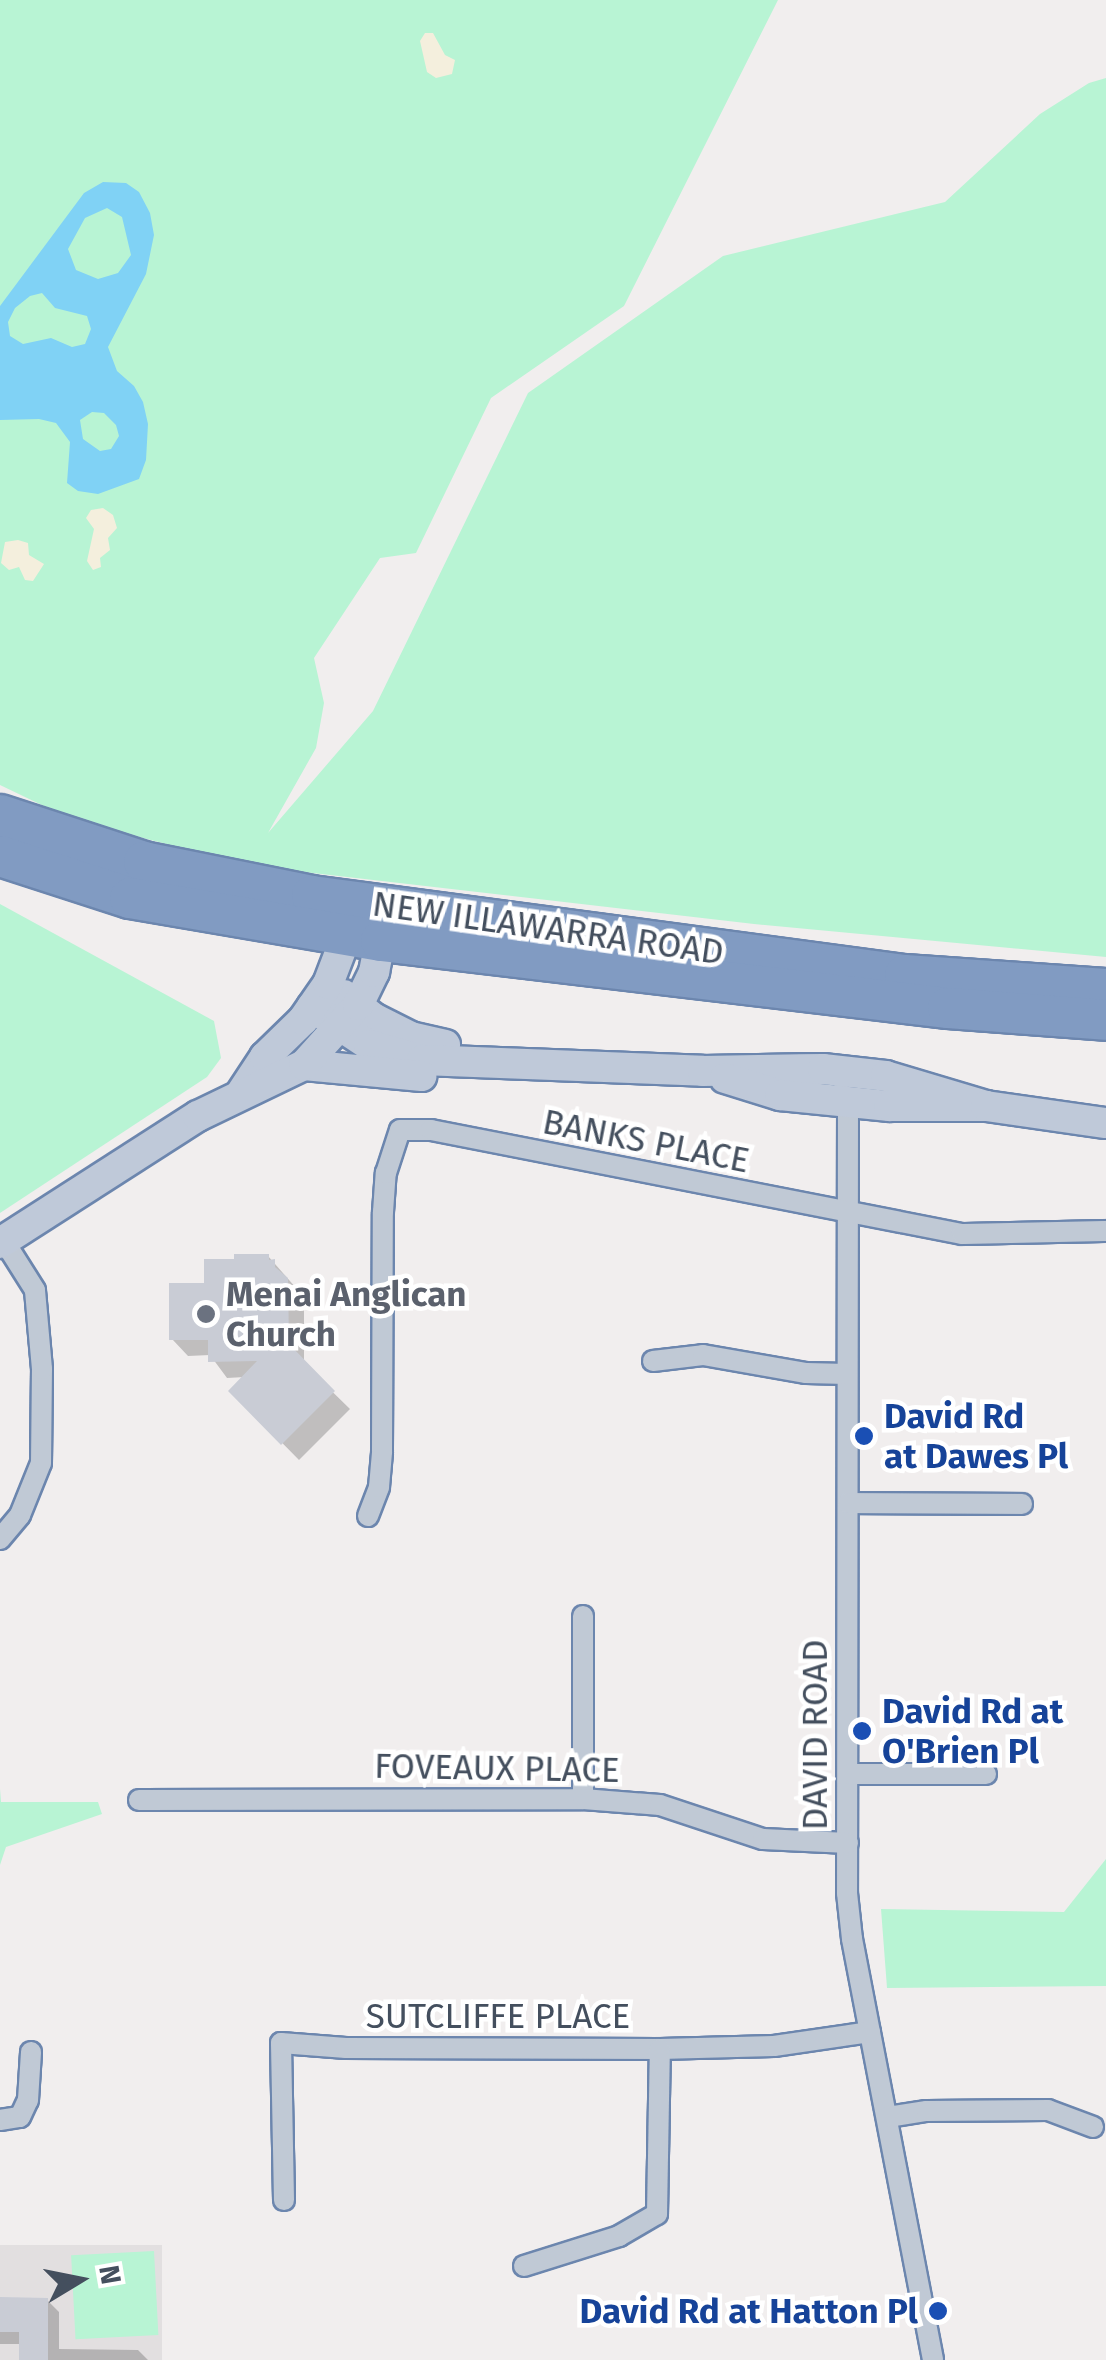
<!DOCTYPE html>
<style>
body{margin:0}
#map{position:relative;width:1106px;height:2360px;overflow:hidden;background:#f1eeee;font-family:"Fira Sans",sans-serif}
div>[style]{position:absolute}
[style*='--x']{left:calc(var(--x)*1px);top:calc(var(--y)*1px);width:calc(var(--w)*1px);rotate:calc(var(--a)*1deg)}
.education>*{inset:0;background:#e2dfe0;transform-origin:0 0}
.green>*{inset:0;background:#b8f4d4;transform-origin:0 0}
.sand>*{inset:0;background:#f4efdd}
.water>*{inset:0;background:#80d2f5}
.shadow>*{inset:0;background:#0003}
.building>*{inset:0;background:#c9ccd5}
.roads{filter:drop-shadow(2px 0 #6c86ae) drop-shadow(-2px 0 #6c86ae) drop-shadow(0 2px #6c86ae) drop-shadow(0 -2px #6c86ae)}
.street>*{height:20px;margin:-10px;padding:0 10px;transform-origin:10px;border-radius:10px;background:#c0c9d5}
.secondary>*{height:30px;margin:-15px;padding:0 15px;transform-origin:15px;border-radius:15px;background:#bfc9d9}
.highway>*{height:40px;margin:-20px;padding:0 20px;transform-origin:20px;border-radius:20px;background:#819bc2}
.dots>*{width:28px;height:28px;translate:-50% -50%;box-sizing:border-box;border:5px solid #fff;border-radius:50%}
span{translate:-50% -50%;white-space:nowrap;text-align:center;line-height:1.15;-webkit-text-stroke:9px #fff;paint-order:stroke}
.street-label{font-size:35px;color:#444f5e}
.worship-label{font-size:35px;color:#5b616d;font-weight:700}
.left{translate:0 -50%;text-align:left}
.transit-label{font-size:35px;color:#164399;font-weight:700}
.right{translate:-100% -50%;text-align:right}
.north{position:absolute;left:30px;top:2230px;width:100px;height:100px;-webkit-text-stroke:8px #fff;paint-order:stroke;rotate:80deg;font-size:28px;font-weight:700;line-height:40px;text-align:center;color:#444f5e}
.north::after{content:'';display:block;margin:auto;width:35px;height:45px;background:#444f5e;clip-path:polygon(50% 0,100% 100%,50% 72%,0 100%)}
</style>
<div id="map">
<div class="education">
<i style="left:0;top:2245px;width:162px;height:115px"></i>
</div>
<div class="green">
<i style="clip-path:polygon(0 0,778px 0,624px 306px,491px 398px,416px 553px,380px 558px,314px 658px,324px 703px,316px 748px,268px 833px,373px 711px,528px 393px,723px 256px,945px 202px,1040px 114px,1089px 83px,1106px 78px,1106px 957px,754px 924px,252px 866px,73px 820px,0 785px)"></i>
<i style="clip-path:polygon(0 904px,214px 1021px,221px 1058px,207px 1077px,0 1213px)"></i>
<i style="clip-path:polygon(0 1789px,1px 1802px,98px 1802px,102px 1814px,6px 1847px,0 1865px)"></i>
<i style="clip-path:polygon(1106px 1859px,1106px 1986px,887px 1988px,881px 1909px,1064px 1912px)"></i>
<i style="left:154px;top:2251px;width:84px;height:83px;rotate:87deg"></i>
</div>
<div class="sand">
<i style="clip-path:polygon(425px 33px,433px 33px,445px 55px,455px 60px,452px 74px,436px 78px,427px 72px,420px 41px)"></i>
<i style="clip-path:polygon(103px 508px,113px 515px,117px 528px,108px 538px,110px 550px,100px 558px,101px 567px,93px 570px,87px 561px,94px 529px,86px 518px,91px 510px)"></i>
<i style="clip-path:polygon(18px 540px,28px 543px,29px 555px,44px 564px,33px 581px,25px 580px,19px 567px,9px 570px,1px 563px,5px 542px)"></i>
</div>
<div class="water">
<i style="clip-path:polygon(evenodd,103px 182px,126px 183px,139px 192px,150px 213px,154px 235px,146px 274px,108px 347px,117px 371px,134px 386px,143px 402px,148px 424px,146px 460px,139px 479px,98px 494px,78px 491px,67px 483px,70px 442px,56px 423px,39px 419px,0 420px,0 306px,84px 193px,103px 182px,107px 208px,122px 217px,131px 255px,118px 273px,98px 279px,76px 270px,68px 249px,85px 218px,107px 208px,103px 182px,42px 293px,55px 308px,87px 316px,91px 329px,85px 344px,72px 347px,51px 338px,23px 344px,10px 336px,8px 322px,15px 308px,30px 296px,42px 293px,103px 182px,92px 412px,104px 413px,116px 425px,119px 436px,111px 449px,100px 451px,83px 439px,80px 420px,92px 412px)"></i>
</div>
<div class="shadow">
<i style="clip-path:polygon(268px 1256px,304px 1297px,304px 1364px,350px 1409px,299px 1460px,231px 1391px,245px 1377px,227px 1378px,210px 1355px,188px 1356px,172px 1339px,206px 1285px)"></i>
<i style="clip-path:polygon(0 2300px,47px 2300px,59px 2312px,59px 2349px,138px 2350px,148px 2360px,21px 2360px,21px 2344px,0 2344px)"></i>
</div>
<div class="building">
<i style="clip-path:polygon(234px 1254px,269px 1254px,269px 1260px,275px 1259px,275px 1267px,288px 1278px,289px 1344px,335px 1391px,281px 1445px,228px 1391px,257px 1361px,208px 1362px,208px 1340px,169px 1340px,169px 1283px,204px 1283px,204px 1259px,234px 1259px)"></i>
<i style="clip-path:polygon(0 2297px,48px 2298px,48px 2360px,19px 2360px,19px 2332px,0 2332px)"></i>
</div>
<div class="roads">
<div class="street">
<i style="--x:841;--y:1093;--w:11;--a:52"></i>
<i style="--x:848;--y:1102;--w:791;--a:90.07"></i>
<i style="--x:847;--y:1893;--w:46;--a:83.8"></i>
<i style="--x:852;--y:1939;--w:429;--a:79.1"></i>
<i style="--x:653;--y:1361;--w:50;--a:-6.8"></i>
<i style="--x:703;--y:1355;--w:105;--a:9.9"></i>
<i style="--x:806;--y:1373;--w:41;--a:1.4"></i>
<i style="--x:848;--y:1503;--w:174;--a:0.3"></i>
<i style="--x:368;--y:1516;--w:31;--a:-69"></i>
<i style="--x:379;--y:1487;--w:36;--a:-85"></i>
<i style="--x:382;--y:1451;--w:239;--a:-89.8"></i>
<i style="--x:383;--y:1212;--w:39;--a:-86"></i>
<i style="--x:386;--y:1173;--w:45;--a:-72"></i>
<i style="--x:400;--y:1130;--w:31;--a:0"></i>
<i style="--x:431;--y:1130;--w:541;--a:11.08"></i>
<i style="--x:962;--y:1234;--w:144;--a:-1.2"></i>
<i style="--x:0;--y:1539;--w:31;--a:-50"></i>
<i style="--x:20;--y:1515;--w:56;--a:-68"></i>
<i style="--x:41;--y:1463;--w:94;--a:-89.4"></i>
<i style="--x:42;--y:1369;--w:79;--a:-95.1"></i>
<i style="--x:35;--y:1290;--w:58;--a:-122.3"></i>
<i style="--x:583;--y:1616;--w:183;--a:90"></i>
<i style="--x:848;--y:1774;--w:138;--a:0"></i>
<i style="--x:139;--y:1800;--w:444;--a:-0.1"></i>
<i style="--x:583;--y:1799;--w:77;--a:4.5"></i>
<i style="--x:660;--y:1805;--w:108;--a:18.3"></i>
<i style="--x:763;--y:1839;--w:85;--a:2.7"></i>
<i style="--x:888;--y:2117;--w:39;--a:-9"></i>
<i style="--x:927;--y:2111;--w:121;--a:-0.5"></i>
<i style="--x:1048;--y:2110;--w:48;--a:20.7"></i>
<i style="--x:0;--y:2120;--w:20;--a:-9"></i>
<i style="--x:20;--y:2117;--w:19;--a:-65"></i>
<i style="--x:28;--y:2100;--w:48;--a:-86.4"></i>
<i style="--x:284;--y:2200;--w:157;--a:-91.1"></i>
<i style="--x:281;--y:2043;--w:65;--a:4.4"></i>
<i style="--x:346;--y:2048;--w:314;--a:0.2"></i>
<i style="--x:660;--y:2049;--w:114;--a:-1.5"></i>
<i style="--x:774;--y:2046;--w:97;--a:-8.3"></i>
<i style="--x:524;--y:2266;--w:100;--a:-17.5"></i>
<i style="--x:619;--y:2236;--w:44;--a:-30.1"></i>
<i style="--x:657;--y:2214;--w:165;--a:-89"></i>
</div>
<div class="secondary">
<i style="--x:344;--y:995;--w:39;--a:38"></i>
<i style="--x:375;--y:1019;--w:40;--a:26.6"></i>
<i style="--x:411;--y:1037;--w:35;--a:13"></i>
<i style="--x:312;--y:1007;--w:69;--a:33.7"></i>
<i style="--x:369;--y:1045;--w:55;--a:15.8"></i>
<i style="--x:422;--y:1060;--w:281;--a:2.2"></i>
<i style="--x:703;--y:1071;--w:120;--a:-1"></i>
<i style="--x:823;--y:1069;--w:63;--a:6.3"></i>
<i style="--x:886;--y:1076;--w:104;--a:16.7"></i>
<i style="--x:304;--y:1065;--w:118;--a:5.4"></i>
<i style="--x:725;--y:1078;--w:58;--a:17.2"></i>
<i style="--x:780;--y:1095;--w:110;--a:5.8"></i>
<i style="--x:889;--y:1106;--w:97;--a:0"></i>
<i style="--x:986;--y:1106;--w:121;--a:8.1"></i>
<i style="--x:242;--y:1092;--w:42;--a:-56.7"></i>
<i style="--x:265;--y:1057;--w:53;--a:-44.2"></i>
<i style="--x:303;--y:1020;--w:44;--a:-55.2"></i>
<i style="--x:328;--y:984;--w:73;--a:-69.1"></i>
<i style="--x:0;--y:1243;--w:235;--a:-32.7"></i>
<i style="--x:198;--y:1116;--w:118;--a:-25.7"></i>
<i style="--x:304;--y:1065;--w:81;--a:-48"></i>
<i style="--x:358;--y:1005;--w:37;--a:-64"></i>
<i style="--x:374;--y:972;--w:51;--a:-78.7"></i>
</div>
<div class="highway">
<i style="--x:0;--y:815;--w:151;--a:18.1"></i>
<i style="--x:144;--y:862;--w:171;--a:11.4"></i>
<i style="--x:312;--y:896;--w:598;--a:7.59"></i>
<i style="--x:905;--y:975;--w:201;--a:4"></i>
<i style="--x:0;--y:856;--w:137;--a:17.9"></i>
<i style="--x:130;--y:898;--w:255;--a:9.7"></i>
<i style="--x:381;--y:941;--w:571;--a:6.74"></i>
<i style="--x:948;--y:1008;--w:158;--a:4.3"></i>
</div>
</div>
<div class="dots">
<i style="left:206px;top:1314px;background:#6b7280"></i>
<i style="left:864px;top:1436px;background:#1a4fb4"></i>
<i style="left:862px;top:1731px;background:#1a4fb4"></i>
<i style="left:938px;top:2311px;background:#1a4fb4"></i>
</div>
<div class="street-label">
<span style="left:548px;top:928px;rotate:8deg">NEW ILLAWARRA ROAD</span>
<span style="left:646px;top:1141px;rotate:11deg">BANKS PLACE</span>
<span style="left:815px;top:1735px;rotate:-90deg">DAVID ROAD</span>
<span style="left:497px;top:1768px;rotate:1deg">FOVEAUX PLACE</span>
<span style="left:498px;top:2016px">SUTCLIFFE PLACE</span>
</div>
<div class="worship-label">
<span class="left" style="left:226px;top:1314px">Menai Anglican<br>Church</span>
</div>
<div class="transit-label">
<span class="left" style="left:884px;top:1436px">David Rd<br>at Dawes Pl</span>
<span class="left" style="left:882px;top:1731px">David Rd at<br>O'Brien Pl</span>
<span class="right" style="left:918px;top:2311px">David Rd at Hatton Pl</span>
</div>
<div class="north">N</div>
</div>
